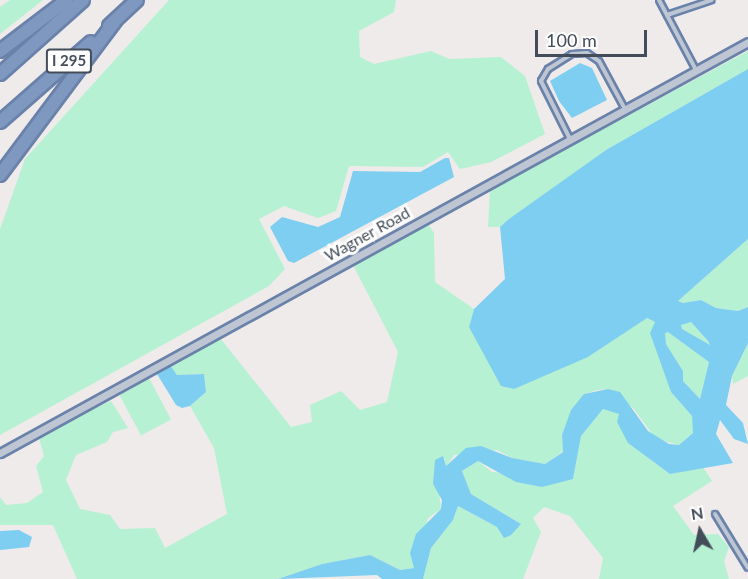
<!DOCTYPE html>
<style>
body{margin:0}
#map{position:relative;width:748px;height:579px;overflow:hidden;background:#efebeb;font-family:Lato,sans-serif}
div>[style]{position:absolute}
[style*='--x']{left:calc(var(--x)*1px);top:calc(var(--y)*1px);width:calc(var(--w)*1px);rotate:calc(var(--a)*1deg)}
.green>*{inset:0;background:#b5f1d2;transform-origin:0 0}
.water>*{inset:0;background:#7ecef1}
.roads{filter:drop-shadow(2px 0 #6a82aa) drop-shadow(-2px 0 #6a82aa) drop-shadow(0 2px #6a82aa) drop-shadow(0 -2px #6a82aa)}
.lane>*{height:4px;margin:-2px;padding:0 2px;transform-origin:2px;border-radius:2px;background:#bdc6d2}
.street>*{height:7px;margin:-3.5px;padding:0 3.5px;transform-origin:3.5px;border-radius:3.5px;background:#bdc6d2}
.highway>*{height:12px;margin:-6px;padding:0 6px;transform-origin:6px;border-radius:6px;background:#7f98bf}
span{translate:-50% -50%;white-space:nowrap;text-align:center;line-height:1.15;-webkit-text-stroke:6px #fff;paint-order:stroke}
.shield-label span{padding:2px 4px;background:#fff;border:2px solid;border-radius:4px;-webkit-text-stroke-width:0}
.shield-label{font-size:15px;color:#434d5a;font-weight:700}
.street-label{font-size:16px;color:#434d5a}
.north{position:absolute;left:670px;top:501px;width:60px;height:60px;-webkit-text-stroke:4px #fff;paint-order:stroke;rotate:351deg;font-size:16px;font-weight:700;line-height:24px;text-align:center;color:#434d5a}
.north::after{content:'';display:block;margin:auto;width:21px;height:27px;background:#434d5a;clip-path:polygon(50% 0,100% 100%,50% 72%,0 100%)}
.scale{position:absolute;left:535px;top:30px;width:112px;height:27px;box-sizing:border-box;border:3px solid #434d5a;border-top:0;padding-left:8px;font-size:18px;line-height:21px;white-space:nowrap;color:#434d5a;-webkit-text-stroke:4px #fff;paint-order:stroke}
</style>
<div id="map">
<div class="green">
<i style="clip-path:polygon(10px 0,43px 0,0 34px,0 7px)"></i>
<i style="clip-path:polygon(169px 0,396px 0,394px 12px,359px 31px,360px 57px,374px 64px,431px 51px,449px 59px,501px 57px,525px 76px,545px 134px,491px 162px,460px 169px,448px 152px,423px 167px,349px 166px,336px 211px,318px 218px,284px 206px,259px 219px,285px 269px,269px 286px,0 435px,0 229px,25px 159px)"></i>
<i style="clip-path:polygon(748px 51px,748px 69px,606px 150px,500px 227px,488px 227px,490px 190px)"></i>
<i style="clip-path:polygon(428px 224px,434px 233px,435px 282px,474px 309px,469px 327px,588px 357px,646px 318px,655px 322px,671px 392px,692px 416px,694px 432px,679px 445px,656px 439px,633px 408px,608px 389px,597px 390px,584px 394px,562px 435px,563px 451px,545px 464px,512px 458px,497px 450px,454px 455px,446px 467px,444px 457px,439px 492px,441px 509px,428px 518px,414px 568px,400px 570px,370px 555px,322px 564px,278px 579px,77px 579px,53px 525px,0 525px,0 497px,6px 505px,27px 503px,43px 492px,36px 466px,44px 456px,38px 434px,111px 401px,128px 428px,113px 432px,107px 442px,76px 455px,66px 480px,80px 509px,110px 515px,120px 529px,155px 528px,165px 548px,227px 514px,214px 448px,190px 406px,206px 392px,204px 374px,177px 375px,170px 365px,220px 338px,291px 427px,312px 422px,310px 405px,341px 391px,360px 410px,387px 402px,398px 352px,353px 265px)"></i>
<i style="clip-path:polygon(748px 239px,748px 307px,738px 311px,716px 308px,701px 300px,683px 303px,678px 301px)"></i>
<i style="clip-path:polygon(691px 322px,708px 341px,710px 346px,682px 329px,680px 325px)"></i>
<i style="clip-path:polygon(668px 331px,709px 362px,700px 399px,683px 381px,683px 371px,666px 344px,664px 333px)"></i>
<i style="clip-path:polygon(748px 343px,748px 376px,733px 384px,732px 376px)"></i>
<i style="left:149px;top:378px;width:47px;height:34px;rotate:62deg"></i>
<i style="clip-path:polygon(603px 409px,619px 413px,628px 443px,670px 474px,703px 467px,712px 481px,673px 506px,694px 535px,718px 534px,729px 547px,724px 561px,729px 579px,599px 579px,603px 558px,570px 516px,544px 507px,533px 518px,541px 532px,523px 579px,423px 579px,431px 548px,453px 520px,458px 506px,497px 527px,521px 524px,471px 494px,462px 471px,478px 461px,492px 472px,573px 479px,581px 436px)"></i>
</div>
<div class="water">
<i style="clip-path:polygon(580px 63px,592px 68px,607px 100px,572px 118px,559px 101px,550px 81px)"></i>
<i style="clip-path:polygon(evenodd,748px 69px,748px 239px,678px 301px,683px 303px,701px 300px,716px 308px,738px 311px,748px 307px,748px 343px,732px 376px,726px 405px,743px 423px,748px 444px,734px 439px,720px 420px,716px 434px,733px 463px,670px 474px,628px 443px,617px 422px,619px 414px,603px 409px,581px 436px,573px 479px,542px 487px,516px 482px,478px 461px,462px 471px,471px 494px,521px 524px,511px 535px,504px 538px,497px 527px,458px 506px,453px 520px,431px 548px,423px 579px,382px 579px,377px 575px,278px 579px,322px 564px,370px 555px,400px 570px,414px 568px,410px 553px,416px 534px,441px 509px,442px 500px,433px 484px,435px 460px,443px 456px,446px 466px,466px 448px,481px 446px,512px 458px,545px 464px,563px 452px,562px 435px,571px 410px,584px 394px,608px 389px,620px 392px,648px 431px,669px 444px,679px 445px,693px 433px,692px 416px,671px 392px,650px 333px,655px 322px,647px 318px,588px 357px,514px 389px,501px 386px,469px 327px,474px 309px,505px 279px,500px 227px,509px 219px,606px 150px,748px 69px,691px 322px,708px 341px,710px 345px,682px 329px,681px 325px,691px 322px,748px 69px,668px 332px,709px 362px,700px 399px,683px 381px,683px 371px,666px 344px,665px 333px,668px 332px)"></i>
<i style="clip-path:polygon(445px 158px,449px 158px,454px 177px,294px 263px,288px 261px,270px 227px,282px 217px,318px 227px,340px 217px,353px 171px,420px 172px)"></i>
<i style="clip-path:polygon(170px 365px,177px 375px,204px 374px,206px 392px,190px 406px,182px 408px,176px 405px,157px 374px)"></i>
<i style="clip-path:polygon(19px 530px,32px 537px,29px 547px,0 550px,0 531px)"></i>
</div>
<div class="roads">
<div class="lane">
<i style="--x:659;--y:0;--w:79;--a:62.1"></i>
<i style="--x:667;--y:15;--w:47;--a:-18.4"></i>
<i style="--x:570;--y:139;--w:65;--a:-116.6"></i>
<i style="--x:541;--y:81;--w:14;--a:-60"></i>
<i style="--x:548;--y:69;--w:28;--a:-32"></i>
<i style="--x:572;--y:54;--w:15;--a:-4"></i>
<i style="--x:587;--y:53;--w:14;--a:34"></i>
<i style="--x:599;--y:61;--w:55;--a:61.6"></i>
<i style="--x:715;--y:514;--w:63;--a:58.6"></i>
</div>
<div class="street">
<i style="--x:0;--y:453;--w:853;--a:-28.79"></i>
</div>
<div class="highway">
<i style="--x:109;--y:26;--w:38;--a:-43"></i>
<i style="--x:0;--y:51;--w:84;--a:-37.3"></i>
<i style="--x:0;--y:74;--w:111;--a:-41.7"></i>
<i style="--x:0;--y:122;--w:121;--a:-41.3"></i>
<i style="--x:0;--y:175;--w:192;--a:-53.2"></i>
</div>
</div>
<div class="shield-label">
<span style="left:69px;top:61px">I 295</span>
</div>
<div class="street-label">
<span style="left:367px;top:234px;rotate:-29deg">Wagner Road</span>
</div>
<div class="north">N</div>
<div class="scale">100 m</div>
</div>
